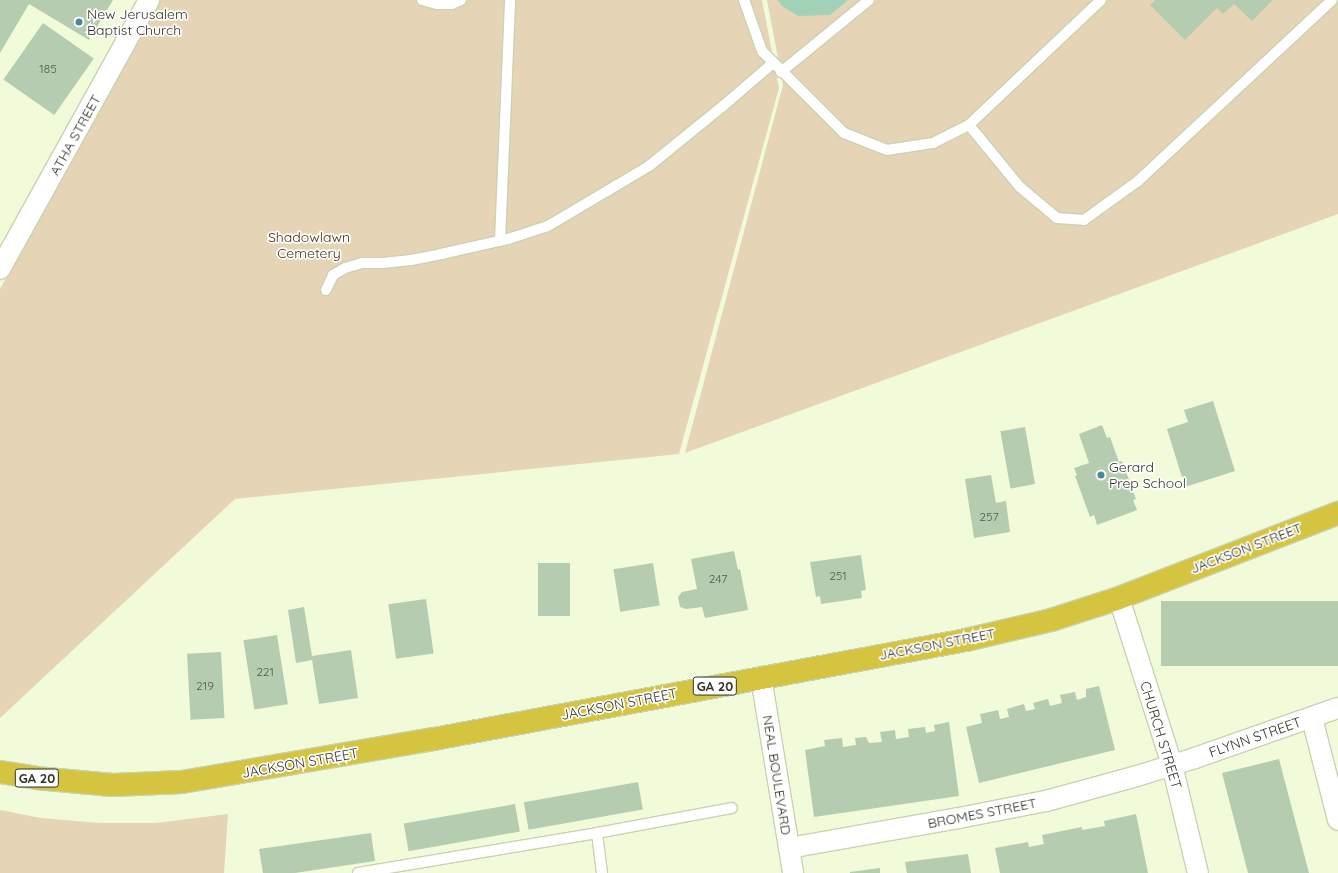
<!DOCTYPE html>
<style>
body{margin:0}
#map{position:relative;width:1338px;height:873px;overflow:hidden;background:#f1fbda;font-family:Quicksand,sans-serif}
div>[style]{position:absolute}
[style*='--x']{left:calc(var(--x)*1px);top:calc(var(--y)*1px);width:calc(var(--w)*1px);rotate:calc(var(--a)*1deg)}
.green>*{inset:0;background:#e5d4b6}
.water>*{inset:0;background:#a1d2b7}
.building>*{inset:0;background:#b6ccb1;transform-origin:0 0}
.roads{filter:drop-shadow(1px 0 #c9d2b2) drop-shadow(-1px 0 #c9d2b2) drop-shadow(0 1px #c9d2b2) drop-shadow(0 -1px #c9d2b2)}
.service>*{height:10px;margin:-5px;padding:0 5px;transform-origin:5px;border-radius:5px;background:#fff}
.minor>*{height:20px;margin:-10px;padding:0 10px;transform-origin:10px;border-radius:10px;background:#fff}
.trunk>*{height:22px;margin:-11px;padding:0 11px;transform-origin:11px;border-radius:11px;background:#d4c43f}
.dots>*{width:11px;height:11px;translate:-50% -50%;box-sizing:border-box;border:2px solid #fff;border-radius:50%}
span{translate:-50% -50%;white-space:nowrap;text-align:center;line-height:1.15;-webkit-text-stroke:3.5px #fff;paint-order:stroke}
.number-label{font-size:12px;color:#525a4a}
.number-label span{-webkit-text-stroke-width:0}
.shield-label span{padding:1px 3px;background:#fff;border:1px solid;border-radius:3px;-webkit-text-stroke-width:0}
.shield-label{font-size:13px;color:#303427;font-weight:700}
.poi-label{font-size:14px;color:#303427}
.left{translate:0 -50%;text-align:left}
.street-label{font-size:14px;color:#303427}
.park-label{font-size:14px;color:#44320e}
</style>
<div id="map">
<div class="green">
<i style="clip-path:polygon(160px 0,762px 0,779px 88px,679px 454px,235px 499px,0 718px,0 289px)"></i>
<i style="clip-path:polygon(767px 0,1338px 0,1338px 214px,685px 453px,783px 85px)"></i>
<i style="clip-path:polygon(0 810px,41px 818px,99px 823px,156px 823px,228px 814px,224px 873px,0 873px)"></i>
</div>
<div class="water">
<i style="clip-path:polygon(778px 0,848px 0,830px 15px,798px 16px,782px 6px)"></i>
</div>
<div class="building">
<i style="clip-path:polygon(0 0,113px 0,89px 40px,29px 4px,0 53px)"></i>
<i style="clip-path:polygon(1155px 0,1271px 0,1272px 1px,1252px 21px,1234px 4px,1223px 14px,1217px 8px,1185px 40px,1150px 5px)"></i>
<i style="left:43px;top:23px;width:62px;height:69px;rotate:35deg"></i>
<i style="clip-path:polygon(1213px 401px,1235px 471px,1185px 487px,1167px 429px,1188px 422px,1184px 410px)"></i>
<i style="clip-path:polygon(1102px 425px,1107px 438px,1110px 437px,1119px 462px,1122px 461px,1136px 499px,1133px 500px,1137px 510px,1097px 525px,1094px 515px,1090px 517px,1075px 476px,1077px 475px,1074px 468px,1089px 463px,1079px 434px)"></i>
<i style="left:1025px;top:427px;width:58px;height:25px;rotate:80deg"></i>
<i style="clip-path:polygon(991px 475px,996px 503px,1006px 501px,1010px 532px,974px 538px,965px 479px)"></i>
<i style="clip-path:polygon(734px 551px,738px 570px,740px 569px,748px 610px,705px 618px,702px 607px,686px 609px,680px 607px,678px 597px,682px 592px,697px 589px,691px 559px)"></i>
<i style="clip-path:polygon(861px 555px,866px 590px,861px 591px,862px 598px,821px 604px,820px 596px,816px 597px,810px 562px)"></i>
<i style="left:538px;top:563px;width:32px;height:53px"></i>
<i style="left:653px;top:563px;width:43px;height:40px;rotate:81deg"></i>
<i style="left:426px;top:599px;width:55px;height:38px;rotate:82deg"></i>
<i style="left:1338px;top:601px;width:65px;height:177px;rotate:90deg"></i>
<i style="clip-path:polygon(304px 607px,312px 656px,351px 650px,358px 698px,319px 704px,312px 660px,296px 663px,288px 610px)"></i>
<i style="left:277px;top:635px;width:70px;height:34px;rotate:81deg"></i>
<i style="left:221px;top:652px;width:66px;height:34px;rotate:87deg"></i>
<i style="clip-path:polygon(1099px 686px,1115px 750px,979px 783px,966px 727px,982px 723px,980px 714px,998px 710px,1000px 719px,1009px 717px,1007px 709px,1024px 704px,1026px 711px,1035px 709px,1033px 703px,1048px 699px,1050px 706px,1062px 703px,1060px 695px,1075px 692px,1077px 700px,1086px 697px,1086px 689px)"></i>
<i style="clip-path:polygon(949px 722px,959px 796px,814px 817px,805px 750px,825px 746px,824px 740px,842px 738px,843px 747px,856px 745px,855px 738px,866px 737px,869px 743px,882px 742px,880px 732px,895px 730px,896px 739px,909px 737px,908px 729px,925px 727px,926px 733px,935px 731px,934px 725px)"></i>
<i style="clip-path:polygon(1279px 759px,1309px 873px,1248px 873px,1222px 773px)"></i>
<i style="left:638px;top:782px;width:28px;height:116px;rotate:80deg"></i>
<i style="left:515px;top:804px;width:28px;height:113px;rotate:80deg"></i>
<i style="clip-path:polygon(1136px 814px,1148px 873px,1000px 873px,995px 848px,1028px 842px,1029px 847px,1044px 844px,1042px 835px,1082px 827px,1082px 830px,1105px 826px,1104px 821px)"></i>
<i style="clip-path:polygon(371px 833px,375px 861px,295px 873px,263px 873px,259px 849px)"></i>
<i style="clip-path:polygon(968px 854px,971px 873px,907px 873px,905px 862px)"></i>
<i style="clip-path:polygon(880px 868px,880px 873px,850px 873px,850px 872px)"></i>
</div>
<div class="roads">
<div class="service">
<i style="--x:422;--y:0;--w:16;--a:15"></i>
<i style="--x:437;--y:4;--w:15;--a:0"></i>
<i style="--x:452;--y:4;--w:10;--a:-24"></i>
<i style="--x:744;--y:0;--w:54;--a:70.6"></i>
<i style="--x:762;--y:51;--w:116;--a:45"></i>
<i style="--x:844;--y:133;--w:46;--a:21.6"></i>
<i style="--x:887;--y:150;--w:47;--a:-8.7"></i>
<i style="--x:933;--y:143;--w:40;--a:-26.6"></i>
<i style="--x:1101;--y:0;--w:182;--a:136.6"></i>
<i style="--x:969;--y:125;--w:80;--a:50.6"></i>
<i style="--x:1020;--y:187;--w:48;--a:40"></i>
<i style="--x:1057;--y:218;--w:27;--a:4"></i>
<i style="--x:1084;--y:220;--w:67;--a:-35.8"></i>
<i style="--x:1138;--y:181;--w:265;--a:-43"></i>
<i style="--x:781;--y:72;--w:114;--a:-39.3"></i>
<i style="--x:500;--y:241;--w:241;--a:-87.6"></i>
<i style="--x:326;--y:290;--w:17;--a:-65"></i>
<i style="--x:333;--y:275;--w:14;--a:-30"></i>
<i style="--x:345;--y:268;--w:18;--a:-16"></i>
<i style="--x:362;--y:263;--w:21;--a:0"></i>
<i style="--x:383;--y:263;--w:28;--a:-6"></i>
<i style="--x:411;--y:260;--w:31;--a:-11"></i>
<i style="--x:441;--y:254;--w:69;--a:-12.6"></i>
<i style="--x:508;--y:239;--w:42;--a:-18"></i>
<i style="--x:548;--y:226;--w:117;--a:-30.7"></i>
<i style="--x:649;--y:166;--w:95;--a:-39"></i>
<i style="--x:723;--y:106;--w:66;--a:-40.7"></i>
<i style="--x:597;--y:833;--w:40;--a:82.9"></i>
<i style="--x:358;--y:873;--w:242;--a:-9.5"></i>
<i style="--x:597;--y:833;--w:137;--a:-10.5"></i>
</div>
<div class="minor">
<i style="--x:0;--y:269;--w:308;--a:-61"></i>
<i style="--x:1119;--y:598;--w:175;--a:72.4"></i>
<i style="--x:1172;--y:765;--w:111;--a:76.5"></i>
<i style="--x:761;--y:677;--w:199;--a:80.7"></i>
<i style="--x:1312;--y:718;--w:105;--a:75.7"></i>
<i style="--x:789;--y:848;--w:173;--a:-10"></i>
<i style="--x:959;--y:818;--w:89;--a:-11.1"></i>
<i style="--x:1046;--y:801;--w:94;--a:-15.4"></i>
<i style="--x:1137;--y:776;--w:61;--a:-17.2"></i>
<i style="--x:1195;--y:758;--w:151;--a:-19.3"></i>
</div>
<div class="trunk">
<i style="--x:0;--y:772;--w:36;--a:9"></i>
<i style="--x:36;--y:778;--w:77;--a:5.2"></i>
<i style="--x:113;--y:785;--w:69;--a:-2.5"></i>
<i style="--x:182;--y:782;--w:256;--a:-9.7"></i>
<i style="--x:434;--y:739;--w:541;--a:-10.54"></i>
<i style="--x:966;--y:640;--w:87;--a:-13.2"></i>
<i style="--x:1051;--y:620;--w:71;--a:-17.9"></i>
<i style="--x:1119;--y:598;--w:235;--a:-21.2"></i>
</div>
</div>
<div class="dots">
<i style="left:79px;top:22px;background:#48899b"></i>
<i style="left:1101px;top:475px;background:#48899b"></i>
</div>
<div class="number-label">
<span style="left:48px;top:69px">185</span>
<span style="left:989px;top:517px">257</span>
<span style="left:838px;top:576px">251</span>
<span style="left:718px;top:579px">247</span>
<span style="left:265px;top:672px">221</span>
<span style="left:205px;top:686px">219</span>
</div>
<div class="shield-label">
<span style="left:715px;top:686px">GA 20</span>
<span style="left:37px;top:778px">GA 20</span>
</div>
<div class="poi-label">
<span class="left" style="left:87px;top:22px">New Jerusalem<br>Baptist Church</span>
<span class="left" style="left:1109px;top:475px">Gerard<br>Prep School</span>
</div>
<div class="street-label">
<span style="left:75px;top:135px;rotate:-61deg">ATHA STREET</span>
<span style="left:1246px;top:548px;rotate:-21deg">JACKSON STREET</span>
<span style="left:937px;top:644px;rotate:-11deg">JACKSON STREET</span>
<span style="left:619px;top:704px;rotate:-11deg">JACKSON STREET</span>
<span style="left:1161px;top:735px;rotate:73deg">CHURCH STREET</span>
<span style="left:1255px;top:737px;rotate:-19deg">FLYNN STREET</span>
<span style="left:300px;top:763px;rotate:-10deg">JACKSON STREET</span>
<span style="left:777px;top:775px;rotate:81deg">NEAL BOULEVARD</span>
<span style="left:982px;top:813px;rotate:-11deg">BROMES STREET</span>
</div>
<div class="park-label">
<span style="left:309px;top:245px">Shadowlawn<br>Cemetery</span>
</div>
</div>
